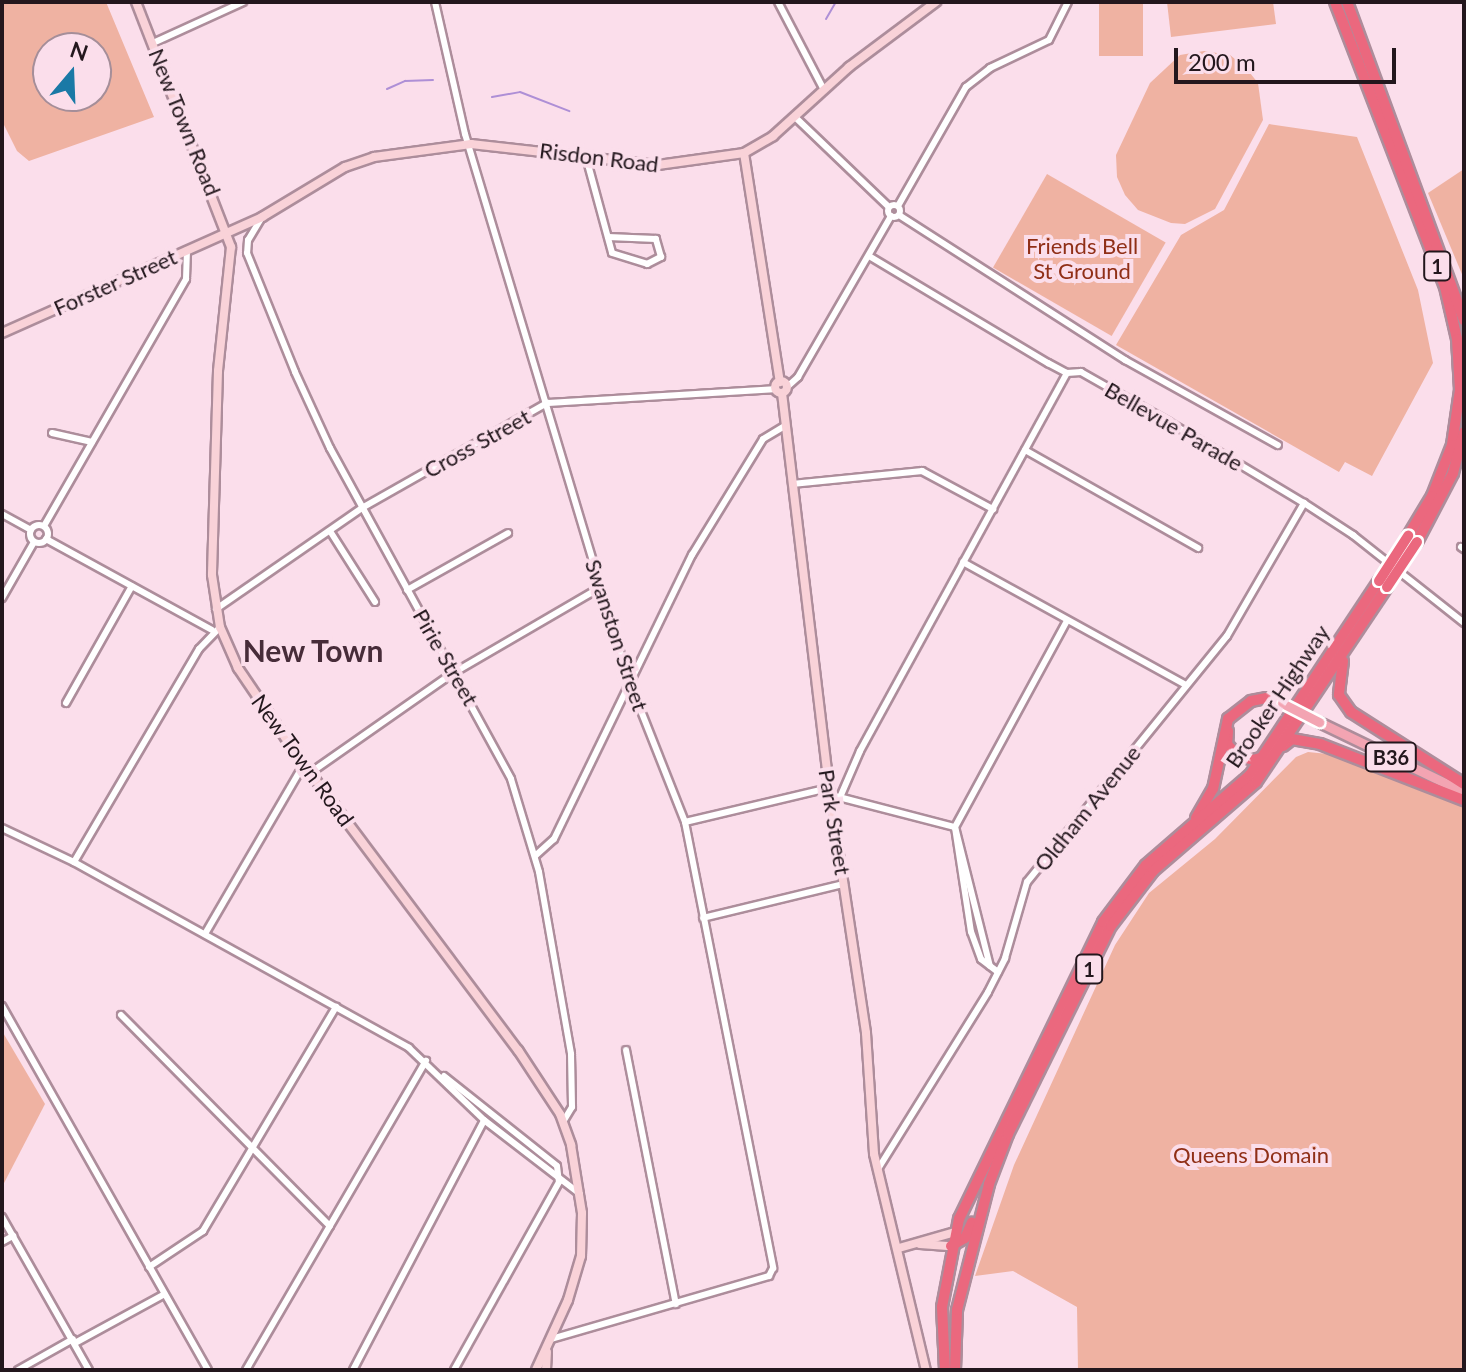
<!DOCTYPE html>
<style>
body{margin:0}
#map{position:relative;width:1466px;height:1372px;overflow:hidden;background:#fbdeeb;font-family:Lato,sans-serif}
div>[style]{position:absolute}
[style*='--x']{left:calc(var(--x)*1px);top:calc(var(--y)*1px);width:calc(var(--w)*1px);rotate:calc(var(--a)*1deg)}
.green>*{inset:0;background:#efb2a2;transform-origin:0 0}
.stream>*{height:2px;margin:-1px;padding:0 1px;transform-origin:1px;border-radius:1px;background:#ae8fd6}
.roads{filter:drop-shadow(2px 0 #ad8d9b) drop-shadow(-2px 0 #ad8d9b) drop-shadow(0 2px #ad8d9b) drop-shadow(0 -2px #ad8d9b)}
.street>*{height:6px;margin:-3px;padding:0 3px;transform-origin:3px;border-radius:3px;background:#fff}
.street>.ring{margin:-3px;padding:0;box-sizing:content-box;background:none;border:6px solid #fff;border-radius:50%}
.secondary>*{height:8px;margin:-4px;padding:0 4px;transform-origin:4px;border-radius:4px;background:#f9d2d8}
.secondary>.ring{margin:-4px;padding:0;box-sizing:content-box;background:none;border:8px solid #f9d2d8;border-radius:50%}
.primary>*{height:9px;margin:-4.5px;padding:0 4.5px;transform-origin:4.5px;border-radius:4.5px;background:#f3a4b2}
.highway>*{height:10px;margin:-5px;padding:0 5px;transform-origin:5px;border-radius:5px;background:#eb687e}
.bridges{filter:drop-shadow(2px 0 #fff) drop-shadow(-2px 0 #fff) drop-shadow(0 2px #fff) drop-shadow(0 -2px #fff)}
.primary-bridge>*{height:9px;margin:-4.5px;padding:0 4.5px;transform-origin:4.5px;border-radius:4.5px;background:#f3a4b2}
.highway-bridge>*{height:10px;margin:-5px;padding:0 5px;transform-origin:5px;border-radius:5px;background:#eb687e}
span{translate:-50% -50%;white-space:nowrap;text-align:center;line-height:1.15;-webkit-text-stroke:8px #fbdeeb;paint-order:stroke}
.shield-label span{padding:2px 6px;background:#fbdeeb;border:2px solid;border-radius:6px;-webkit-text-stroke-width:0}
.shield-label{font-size:20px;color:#23171d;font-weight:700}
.street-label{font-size:22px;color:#23171d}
.park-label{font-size:22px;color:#902f17}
.district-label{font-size:30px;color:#472c39;font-weight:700}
.frame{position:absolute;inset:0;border:4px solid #23171d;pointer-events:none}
.north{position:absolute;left:32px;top:32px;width:80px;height:80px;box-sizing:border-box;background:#fbdeeb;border:2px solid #a58e99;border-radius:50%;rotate:19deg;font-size:22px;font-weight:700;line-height:32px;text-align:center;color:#23171d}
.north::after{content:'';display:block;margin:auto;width:28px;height:36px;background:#1a79a6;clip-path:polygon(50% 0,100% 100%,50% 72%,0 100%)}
.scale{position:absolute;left:1174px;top:48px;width:222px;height:36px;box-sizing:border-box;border:4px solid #23171d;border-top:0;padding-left:10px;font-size:24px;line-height:28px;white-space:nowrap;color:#23171d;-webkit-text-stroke:6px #fbdeeb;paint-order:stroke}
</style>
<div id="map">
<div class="green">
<i style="clip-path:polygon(evenodd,2px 2px,106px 2px,154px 117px,29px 161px,17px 151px,2px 121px,2px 2px,48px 48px,96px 48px,96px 96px,48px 96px,48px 48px)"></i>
<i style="left:1099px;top:2px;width:44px;height:54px"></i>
<i style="clip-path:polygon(1167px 2px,1273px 2px,1276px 24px,1171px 37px)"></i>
<i style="clip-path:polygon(1204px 51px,1230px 55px,1246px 68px,1258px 83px,1263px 120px,1215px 209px,1185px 224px,1171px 223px,1138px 210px,1125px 195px,1117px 177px,1116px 155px,1150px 83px,1180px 55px)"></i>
<i style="clip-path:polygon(1269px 124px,1357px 137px,1418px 290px,1433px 363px,1372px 476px,1345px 462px,1339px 472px,1116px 345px,1181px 235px,1224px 210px)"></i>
<i style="clip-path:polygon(1464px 169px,1464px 279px,1428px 193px)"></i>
<i style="left:1047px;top:174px;width:137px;height:108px;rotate:30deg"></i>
<i style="clip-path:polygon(1308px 752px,1328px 754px,1464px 807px,1464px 1370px,1078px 1370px,1077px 1307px,1013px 1271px,975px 1276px,1014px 1165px,1115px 945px,1149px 893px,1215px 839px,1296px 757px)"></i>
<i style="clip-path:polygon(2px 1031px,45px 1104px,2px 1187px)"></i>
</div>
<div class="stream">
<i style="--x:826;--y:19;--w:20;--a:-60"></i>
<i style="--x:387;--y:89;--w:20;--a:-24"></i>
<i style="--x:405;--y:81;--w:28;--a:-2"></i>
<i style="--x:492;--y:97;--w:28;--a:-10"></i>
<i style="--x:520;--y:92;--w:53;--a:21.2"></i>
</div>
<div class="roads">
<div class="street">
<i style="--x:435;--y:2;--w:135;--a:77.2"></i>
<i style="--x:465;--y:134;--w:568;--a:73.32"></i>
<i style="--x:628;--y:678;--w:155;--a:68.4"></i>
<i style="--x:685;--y:822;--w:455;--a:78.8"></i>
<i style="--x:773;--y:1268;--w:9;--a:117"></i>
<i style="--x:769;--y:1276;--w:227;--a:163.9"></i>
<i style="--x:778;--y:2;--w:99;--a:62.4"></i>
<i style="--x:153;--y:43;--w:99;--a:-24.5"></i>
<i style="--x:795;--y:117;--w:130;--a:43.8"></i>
<i style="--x:586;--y:157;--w:99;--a:74.8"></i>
<i style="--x:612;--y:253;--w:37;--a:17"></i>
<i style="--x:647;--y:264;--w:16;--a:-27"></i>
<i style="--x:661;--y:257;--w:19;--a:-106"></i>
<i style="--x:656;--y:239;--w:48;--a:-177.6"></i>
<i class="ring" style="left:888px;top:205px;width:6px;height:6px"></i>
<i style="--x:898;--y:206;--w:137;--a:-60.3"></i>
<i style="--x:966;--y:87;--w:31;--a:-38"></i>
<i style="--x:990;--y:68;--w:65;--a:-25.4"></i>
<i style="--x:1049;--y:40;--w:42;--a:-63.4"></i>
<i style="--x:899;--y:215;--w:269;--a:32.7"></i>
<i style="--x:1125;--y:360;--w:175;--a:29.1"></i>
<i style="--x:262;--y:217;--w:27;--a:121"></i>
<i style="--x:248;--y:240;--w:13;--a:94"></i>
<i style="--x:247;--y:253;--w:128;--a:68"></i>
<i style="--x:295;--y:372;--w:84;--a:65.3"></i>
<i style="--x:330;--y:448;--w:377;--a:61.3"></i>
<i style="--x:511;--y:779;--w:97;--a:73.2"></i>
<i style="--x:539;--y:872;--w:185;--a:80"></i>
<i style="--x:571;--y:1054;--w:53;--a:88.9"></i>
<i style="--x:572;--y:1107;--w:17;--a:121"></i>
<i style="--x:869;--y:256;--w:209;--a:30.9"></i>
<i style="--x:1048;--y:363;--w:21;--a:28"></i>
<i style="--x:1067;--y:373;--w:14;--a:-4"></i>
<i style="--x:1081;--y:372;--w:101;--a:29.6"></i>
<i style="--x:1169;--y:422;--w:157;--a:31"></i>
<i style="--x:1304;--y:503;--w:59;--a:33.1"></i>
<i style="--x:1353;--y:535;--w:142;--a:38.4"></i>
<i style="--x:787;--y:387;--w:15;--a:-42"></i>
<i style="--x:798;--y:377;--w:186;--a:-60"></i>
<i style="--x:52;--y:433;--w:41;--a:12.7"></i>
<i style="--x:1025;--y:450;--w:199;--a:29.5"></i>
<i style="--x:792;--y:484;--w:131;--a:-5.7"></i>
<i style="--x:922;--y:471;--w:81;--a:28.2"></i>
<i style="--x:2;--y:514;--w:33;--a:29"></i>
<i class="ring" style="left:30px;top:525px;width:12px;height:12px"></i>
<i style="--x:44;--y:526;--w:285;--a:-60.1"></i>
<i style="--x:186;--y:279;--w:29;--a:-88"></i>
<i style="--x:330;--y:531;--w:84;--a:57.6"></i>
<i style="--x:46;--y:539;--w:189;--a:28.7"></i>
<i style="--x:1461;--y:547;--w:4;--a:34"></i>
<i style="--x:963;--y:562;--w:255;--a:28.9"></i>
<i style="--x:407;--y:590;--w:116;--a:-29.4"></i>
<i style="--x:2;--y:598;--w:64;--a:-60.3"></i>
<i style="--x:216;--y:609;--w:178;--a:-34.7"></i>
<i style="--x:362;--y:508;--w:213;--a:-29.6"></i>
<i style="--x:547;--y:403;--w:228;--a:-3.5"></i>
<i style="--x:66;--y:703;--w:134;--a:-60.6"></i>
<i style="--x:310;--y:773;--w:171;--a:-35"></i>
<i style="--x:450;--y:675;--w:175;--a:-30.2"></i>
<i style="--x:831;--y:795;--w:128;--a:14.5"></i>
<i style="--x:841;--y:795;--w:48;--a:-66.6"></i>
<i style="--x:860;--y:751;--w:431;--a:-61.3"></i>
<i style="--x:685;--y:822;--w:148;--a:-13.3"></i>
<i style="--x:955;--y:827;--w:143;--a:75.9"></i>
<i style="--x:2;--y:828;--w:80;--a:25.3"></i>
<i style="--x:74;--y:862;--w:383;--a:29"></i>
<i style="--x:409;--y:1048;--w:104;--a:43.8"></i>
<i style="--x:484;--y:1120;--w:121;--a:37.6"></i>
<i style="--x:535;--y:856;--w:25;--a:-42"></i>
<i style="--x:554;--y:839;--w:316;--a:-64.1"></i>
<i style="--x:692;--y:555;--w:136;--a:-58.5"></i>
<i style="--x:763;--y:439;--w:26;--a:-31"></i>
<i style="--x:74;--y:862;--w:247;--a:-59.6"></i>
<i style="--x:199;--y:649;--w:30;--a:-46"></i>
<i style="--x:703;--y:918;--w:145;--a:-13.6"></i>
<i style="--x:205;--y:934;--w:197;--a:-59.8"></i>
<i style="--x:998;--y:972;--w:21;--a:-143"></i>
<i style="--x:981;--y:959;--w:29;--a:-110"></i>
<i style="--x:971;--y:932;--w:106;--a:-98.7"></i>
<i style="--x:955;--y:827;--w:234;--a:-61.5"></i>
<i style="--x:2;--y:1006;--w:418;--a:60.5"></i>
<i style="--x:121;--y:1015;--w:297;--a:45.3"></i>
<i style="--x:626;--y:1050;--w:259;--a:78.9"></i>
<i style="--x:444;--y:1076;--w:144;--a:38.5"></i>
<i style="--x:557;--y:1166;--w:16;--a:83"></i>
<i style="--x:878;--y:1169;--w:208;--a:-58.1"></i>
<i style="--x:988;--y:992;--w:38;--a:-63"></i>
<i style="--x:1005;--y:958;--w:79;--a:-73.9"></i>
<i style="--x:1027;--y:882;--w:317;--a:-50.9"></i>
<i style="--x:1227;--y:636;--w:154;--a:-59.9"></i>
<i style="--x:2;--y:1217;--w:176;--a:60.4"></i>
<i style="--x:2;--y:1242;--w:13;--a:-29"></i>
<i style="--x:149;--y:1267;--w:65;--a:-33.7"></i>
<i style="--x:203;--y:1231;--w:261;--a:-59.3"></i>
<i style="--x:75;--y:1343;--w:102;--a:-28.6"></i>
<i style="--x:18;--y:1370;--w:63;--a:-29.4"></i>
<i style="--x:246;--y:1370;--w:358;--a:-59.8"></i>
<i style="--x:353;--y:1370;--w:282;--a:-62.3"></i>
<i style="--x:454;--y:1370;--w:215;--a:-60.8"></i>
</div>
<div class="secondary">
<i style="--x:136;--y:2;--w:263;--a:68.8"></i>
<i style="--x:231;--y:247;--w:125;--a:96"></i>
<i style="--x:218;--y:371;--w:204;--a:91.7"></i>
<i style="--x:212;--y:575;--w:53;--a:81.3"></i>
<i style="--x:220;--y:627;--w:45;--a:66.3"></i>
<i style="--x:238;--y:668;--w:105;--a:55.9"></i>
<i style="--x:297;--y:755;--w:369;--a:53.2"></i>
<i style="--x:518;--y:1050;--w:77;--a:56.7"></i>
<i style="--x:560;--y:1114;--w:33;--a:70"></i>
<i style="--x:571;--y:1145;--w:69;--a:80.8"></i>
<i style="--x:582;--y:1213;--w:43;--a:91.3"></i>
<i style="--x:581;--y:1256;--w:46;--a:106.5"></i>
<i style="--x:568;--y:1300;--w:77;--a:114.6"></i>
<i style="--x:744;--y:153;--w:232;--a:81.1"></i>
<i style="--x:2;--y:333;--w:285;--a:-24"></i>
<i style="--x:262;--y:217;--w:97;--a:-31.1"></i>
<i style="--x:345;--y:167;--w:31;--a:-19"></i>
<i style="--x:374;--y:157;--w:98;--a:-7.6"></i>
<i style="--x:471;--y:144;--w:188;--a:6.4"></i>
<i style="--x:658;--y:165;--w:87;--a:-7.9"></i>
<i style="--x:744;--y:153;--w:34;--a:-30"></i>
<i style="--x:773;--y:136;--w:103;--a:-42.2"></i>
<i style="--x:849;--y:67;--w:109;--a:-36.8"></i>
<i class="ring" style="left:775px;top:381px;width:4px;height:4px"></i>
<i style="--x:782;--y:393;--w:398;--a:83.2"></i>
<i style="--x:829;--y:788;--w:248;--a:81.4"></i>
<i style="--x:866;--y:1033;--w:121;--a:86.2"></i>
<i style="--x:874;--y:1154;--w:222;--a:76.5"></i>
<i style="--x:920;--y:1244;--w:31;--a:4"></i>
<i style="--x:899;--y:1248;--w:58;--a:-15.9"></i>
<i style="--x:546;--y:1370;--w:18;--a:-87"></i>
</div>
<div class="primary">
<i style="--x:1319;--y:722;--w:161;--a:25.8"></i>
</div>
<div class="highway">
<i style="--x:1335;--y:2;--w:305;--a:68.9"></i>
<i style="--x:1445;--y:287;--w:53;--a:77"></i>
<i style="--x:1457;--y:339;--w:51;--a:86.6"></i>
<i style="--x:1460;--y:390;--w:56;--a:98.3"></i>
<i style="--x:1452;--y:445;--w:55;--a:111.4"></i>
<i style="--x:1432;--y:496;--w:47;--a:121"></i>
<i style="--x:1347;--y:2;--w:339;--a:69.8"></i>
<i style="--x:1417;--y:542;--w:78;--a:-62.4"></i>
<i style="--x:1453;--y:473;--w:42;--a:-75"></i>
<i style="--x:1343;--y:661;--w:34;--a:97"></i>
<i style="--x:1339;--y:695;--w:21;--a:55"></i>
<i style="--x:1351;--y:712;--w:134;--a:32.5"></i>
<i style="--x:1228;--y:731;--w:13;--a:94"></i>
<i style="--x:1227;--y:744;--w:15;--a:48"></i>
<i style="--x:1237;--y:755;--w:17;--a:17"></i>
<i style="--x:1253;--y:760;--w:11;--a:-15"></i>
<i style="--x:1283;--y:746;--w:11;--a:-38"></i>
<i style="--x:1292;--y:739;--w:28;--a:10"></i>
<i style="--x:1320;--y:744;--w:155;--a:21.3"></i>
<i style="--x:1196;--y:818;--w:34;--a:-60"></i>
<i style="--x:1213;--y:789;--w:72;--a:-77.9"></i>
<i style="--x:1228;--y:719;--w:29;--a:-38"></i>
<i style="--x:1251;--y:701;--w:16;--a:-11"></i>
<i style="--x:1267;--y:698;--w:16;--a:18"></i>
<i style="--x:951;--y:1246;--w:16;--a:-30"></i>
<i style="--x:965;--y:1238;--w:17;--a:-66"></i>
<i style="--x:945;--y:1370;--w:63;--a:-92.7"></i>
<i style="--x:942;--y:1307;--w:90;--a:-79.1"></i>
<i style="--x:959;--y:1219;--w:330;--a:-64.1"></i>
<i style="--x:1103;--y:922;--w:71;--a:-53"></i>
<i style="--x:1146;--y:865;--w:138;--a:-40.9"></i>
<i style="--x:1250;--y:775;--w:233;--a:-56.4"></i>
<i style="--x:955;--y:1370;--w:60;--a:-88.1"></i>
<i style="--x:957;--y:1310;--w:130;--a:-75.7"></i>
<i style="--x:989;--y:1184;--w:53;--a:-69.2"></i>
<i style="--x:1008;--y:1134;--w:232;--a:-63.7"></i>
<i style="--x:1111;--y:926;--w:69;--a:-52.6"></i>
<i style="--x:1153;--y:871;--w:136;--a:-40.8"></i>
<i style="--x:1256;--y:782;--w:235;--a:-56.1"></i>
</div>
</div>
<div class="bridges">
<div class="primary-bridge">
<i style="--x:1282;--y:703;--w:42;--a:27.2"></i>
</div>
<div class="highway-bridge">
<i style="--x:1379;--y:581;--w:54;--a:-57.2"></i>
<i style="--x:1387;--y:587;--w:54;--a:-56.3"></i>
</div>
</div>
<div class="shield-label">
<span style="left:1437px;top:266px">1</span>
<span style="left:1391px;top:757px">B36</span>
<span style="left:1089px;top:969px">1</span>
</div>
<div class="street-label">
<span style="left:185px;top:122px;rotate:68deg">New Town Road</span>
<span style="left:599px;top:157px;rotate:7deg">Risdon Road</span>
<span style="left:115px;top:282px;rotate:-24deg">Forster Street</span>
<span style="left:1174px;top:426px;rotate:30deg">Bellevue Parade</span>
<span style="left:477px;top:443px;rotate:-29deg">Cross Street</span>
<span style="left:617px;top:635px;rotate:72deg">Swanston Street</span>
<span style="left:446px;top:657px;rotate:60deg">Pirie Street</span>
<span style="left:1277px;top:696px;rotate:-56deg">Brooker Highway</span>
<span style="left:303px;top:760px;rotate:54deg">New Town Road</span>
<span style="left:1087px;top:808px;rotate:-51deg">Oldham Avenue</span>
<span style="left:835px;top:822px;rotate:81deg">Park Street</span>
</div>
<div class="park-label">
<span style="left:1082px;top:258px">Friends Bell<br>St Ground</span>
<span style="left:1251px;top:1155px">Queens Domain</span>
</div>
<div class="district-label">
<span style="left:313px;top:650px">New Town</span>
</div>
<div class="frame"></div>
<div class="north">N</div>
<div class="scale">200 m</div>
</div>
